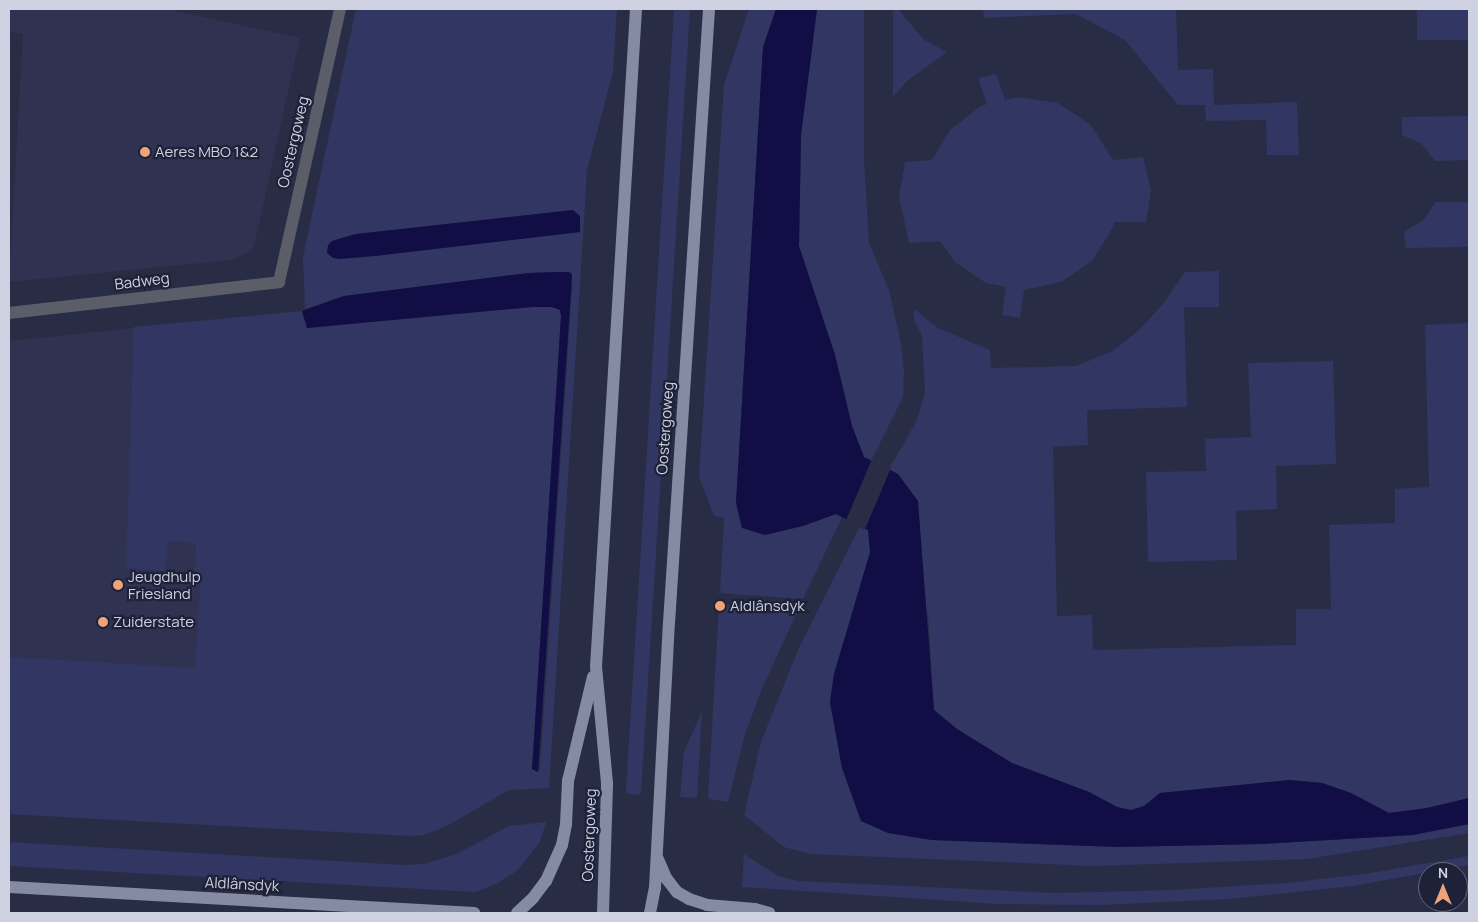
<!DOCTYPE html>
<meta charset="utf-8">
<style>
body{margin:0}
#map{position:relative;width:1478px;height:922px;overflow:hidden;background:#282c44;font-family:Manrope,sans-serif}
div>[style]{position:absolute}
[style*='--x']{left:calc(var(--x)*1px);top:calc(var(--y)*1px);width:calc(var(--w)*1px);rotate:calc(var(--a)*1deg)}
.built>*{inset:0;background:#2f3351}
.green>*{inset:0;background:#313762;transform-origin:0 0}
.water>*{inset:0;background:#100e45}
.pier>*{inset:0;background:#282c44;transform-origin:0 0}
.minor>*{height:12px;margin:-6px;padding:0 6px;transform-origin:6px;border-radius:6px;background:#5b5d69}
.major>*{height:12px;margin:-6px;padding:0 6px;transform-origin:6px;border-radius:6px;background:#868ba4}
.dots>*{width:14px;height:14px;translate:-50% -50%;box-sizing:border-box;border:2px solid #1e2239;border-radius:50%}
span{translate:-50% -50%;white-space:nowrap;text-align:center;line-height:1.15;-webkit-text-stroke:4.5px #1e2239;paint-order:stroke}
.street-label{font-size:15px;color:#ced1e1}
.poi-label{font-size:15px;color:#ced1e1}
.left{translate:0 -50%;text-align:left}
.frame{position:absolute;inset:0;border:10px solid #ced1e1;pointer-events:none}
.north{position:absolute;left:1418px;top:862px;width:50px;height:50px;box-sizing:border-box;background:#1e2239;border:1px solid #64687c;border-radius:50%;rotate:0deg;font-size:14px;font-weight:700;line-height:20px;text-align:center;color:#ced1e1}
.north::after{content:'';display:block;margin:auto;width:18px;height:22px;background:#efa377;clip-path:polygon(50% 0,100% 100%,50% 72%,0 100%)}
</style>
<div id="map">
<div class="built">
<i style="clip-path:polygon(9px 9px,167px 9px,300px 38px,254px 246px,251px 251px,231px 260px,9px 282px,23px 34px,9px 32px)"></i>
<i style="clip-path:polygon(250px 316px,222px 826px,9px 814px,9px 341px)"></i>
</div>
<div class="green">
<i style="clip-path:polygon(evenodd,356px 9px,617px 9px,613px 72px,587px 170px,549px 788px,509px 790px,447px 826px,424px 835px,410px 836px,9px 814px,9px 657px,195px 668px,201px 573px,195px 572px,196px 543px,167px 541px,165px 571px,126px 568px,134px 327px,302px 311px,307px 328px,532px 307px,552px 307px,560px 310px,561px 316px,532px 769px,538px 772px,540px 769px,572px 287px,568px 272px,529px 273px,344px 296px,305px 309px,303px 257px,356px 9px,573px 210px,581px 227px,579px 232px,339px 259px,337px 239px,356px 234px,573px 210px)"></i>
<i style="clip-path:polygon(674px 9px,690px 9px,641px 793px,637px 795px,627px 794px,626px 791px)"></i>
<i style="clip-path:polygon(749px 9px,776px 9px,763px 47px,736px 503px,803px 526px,836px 514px,842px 517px,803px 599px,720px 593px,724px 518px,714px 516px,699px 477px,724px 85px)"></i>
<i style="clip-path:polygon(817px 9px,864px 9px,864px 158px,869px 243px,889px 290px,901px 344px,904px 371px,903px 397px,871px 461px,864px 457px,852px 426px,835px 355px,799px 246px,801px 135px)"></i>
<i style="clip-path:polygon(893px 9px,898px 9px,924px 40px,947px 52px,907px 81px,893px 97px)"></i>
<i style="clip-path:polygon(983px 9px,1176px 9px,1178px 70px,1213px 69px,1214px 105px,1297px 102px,1299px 155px,1267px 155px,1266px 120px,1206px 121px,1205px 105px,1178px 105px,1125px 40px,1076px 14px,984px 18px)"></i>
<i style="left:1417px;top:9px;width:52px;height:31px"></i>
<i style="clip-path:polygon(996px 74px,1005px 100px,1019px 97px,1058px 103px,1091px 125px,1113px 160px,1143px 157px,1151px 191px,1146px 222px,1114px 222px,1112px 229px,1092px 261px,1061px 282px,1024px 290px,1020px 318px,1002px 315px,1006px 287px,986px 283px,955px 262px,940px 241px,909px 243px,899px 196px,905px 162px,932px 160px,950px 130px,981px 106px,987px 104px,978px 78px)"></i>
<i style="clip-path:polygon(1469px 116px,1469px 160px,1435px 161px,1422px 144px,1402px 135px,1402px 117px)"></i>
<i style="clip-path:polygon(1436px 202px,1469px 202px,1469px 247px,1406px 248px,1404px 232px,1423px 220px)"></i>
<i style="clip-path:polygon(1219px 271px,1219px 307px,1184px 307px,1187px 407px,1087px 410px,1088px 445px,1053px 447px,1057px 616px,1092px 615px,1093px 650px,1296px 645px,1296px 609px,1331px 609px,1329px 525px,1395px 523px,1395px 489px,1429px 487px,1425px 325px,1469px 323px,1469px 798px,1427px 808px,1389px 813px,1351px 793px,1322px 783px,1290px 780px,1160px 793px,1144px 806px,1131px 810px,1117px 807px,1089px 792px,1011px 763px,957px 729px,934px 710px,928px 616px,898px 474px,889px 469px,916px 422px,925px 393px,922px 335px,914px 320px,914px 309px,938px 328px,990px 350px,991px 368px,1076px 366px,1113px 351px,1139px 330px,1163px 304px,1185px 272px)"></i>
<i style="clip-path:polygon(1333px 361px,1336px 464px,1276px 466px,1277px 509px,1236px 511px,1237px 560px,1148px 562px,1146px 472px,1206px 471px,1205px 439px,1251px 437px,1248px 363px)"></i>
<i style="clip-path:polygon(860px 526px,868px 530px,871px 552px,834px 674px,830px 702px,842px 768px,861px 821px,888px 833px,932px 840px,1118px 847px,1263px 844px,1413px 835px,1469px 824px,1469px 833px,1307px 859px,1092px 866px,810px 854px,784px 847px,744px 815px,761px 742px,798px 650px)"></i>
<i style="clip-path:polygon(719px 604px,799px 608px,761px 691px,744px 737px,728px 802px,708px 799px)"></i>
<i style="clip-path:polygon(702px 711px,697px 798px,680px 797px,684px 752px)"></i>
<i style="clip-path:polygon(546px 822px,540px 842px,517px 871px,496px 884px,476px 892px,9px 866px,9px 842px,404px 865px,424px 864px,457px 854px,509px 826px)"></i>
<i style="clip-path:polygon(744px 854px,778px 876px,798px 881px,1056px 893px,1172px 890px,1286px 883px,1364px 874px,1469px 856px,1469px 865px,1353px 886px,1229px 899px,1101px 905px,998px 904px,742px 887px)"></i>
</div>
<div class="water">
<i style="clip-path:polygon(776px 9px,817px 9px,801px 135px,799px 246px,835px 355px,852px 426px,864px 457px,898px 474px,918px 501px,934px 710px,957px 729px,1012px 763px,1089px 792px,1117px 807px,1131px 810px,1144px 806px,1160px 793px,1290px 780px,1322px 783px,1351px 793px,1389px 813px,1427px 808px,1469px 798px,1469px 824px,1413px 835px,1263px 844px,1118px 847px,932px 840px,888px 833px,861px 821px,842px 768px,830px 702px,834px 674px,870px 552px,868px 530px,836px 514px,803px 526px,765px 535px,742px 528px,736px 503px,763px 47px)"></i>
<i style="clip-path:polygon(573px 210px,580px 216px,580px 232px,375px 256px,339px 259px,333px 258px,327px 253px,328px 245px,332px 241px,356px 234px)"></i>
<i style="clip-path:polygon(557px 272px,568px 272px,571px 273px,572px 277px,538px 772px,532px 769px,561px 316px,560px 310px,552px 307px,532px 307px,307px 328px,302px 311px,344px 296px,529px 273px)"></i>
</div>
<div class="pier">
<i style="left:872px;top:459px;width:21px;height:68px;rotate:23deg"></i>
</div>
<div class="minor">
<i style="--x:9;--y:313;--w:272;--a:-6.5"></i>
<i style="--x:279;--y:282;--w:280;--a:-77.4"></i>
</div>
<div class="major">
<i style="--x:658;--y:859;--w:21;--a:67"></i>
<i style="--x:666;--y:878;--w:18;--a:52"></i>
<i style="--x:677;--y:892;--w:14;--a:30"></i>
<i style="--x:689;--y:899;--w:19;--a:18"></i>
<i style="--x:707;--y:905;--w:48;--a:4.8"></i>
<i style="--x:755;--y:909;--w:15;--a:16"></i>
<i style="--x:9;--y:887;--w:466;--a:3.2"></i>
<i style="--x:517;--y:913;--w:22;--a:-43"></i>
<i style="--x:533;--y:898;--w:21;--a:-53"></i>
<i style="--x:546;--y:881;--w:39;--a:-66"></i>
<i style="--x:562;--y:845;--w:21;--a:-79"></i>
<i style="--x:566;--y:824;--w:43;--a:-87.3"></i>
<i style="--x:568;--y:781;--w:107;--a:-76.5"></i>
<i style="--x:603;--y:913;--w:130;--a:-88.2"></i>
<i style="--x:607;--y:783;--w:117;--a:-95.4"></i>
<i style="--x:596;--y:667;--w:659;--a:-86.52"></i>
<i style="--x:650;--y:913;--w:25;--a:-79"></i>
<i style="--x:655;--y:888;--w:265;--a:-87"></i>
<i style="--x:669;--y:623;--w:615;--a:-86.27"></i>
</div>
<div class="dots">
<i style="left:145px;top:152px;background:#efa377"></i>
<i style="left:118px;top:585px;background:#efa377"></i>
<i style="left:720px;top:606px;background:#efa377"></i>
<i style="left:103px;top:622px;background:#efa377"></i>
</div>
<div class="street-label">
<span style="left:293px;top:142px;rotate:-77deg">Oostergoweg</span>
<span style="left:142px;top:281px;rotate:-7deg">Badweg</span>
<span style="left:665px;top:428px;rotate:-86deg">Oostergoweg</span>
<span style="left:589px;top:835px;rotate:-88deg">Oostergoweg</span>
<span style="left:242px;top:884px;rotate:3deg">Aldlânsdyk</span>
</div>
<div class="poi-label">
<span class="left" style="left:155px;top:152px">Aeres MBO 1&amp;2</span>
<span class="left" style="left:128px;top:585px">Jeugdhulp<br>Friesland</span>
<span class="left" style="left:730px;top:606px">Aldlânsdyk</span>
<span class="left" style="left:113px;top:622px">Zuiderstate</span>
</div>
<div class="frame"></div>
<div class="north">N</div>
</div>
